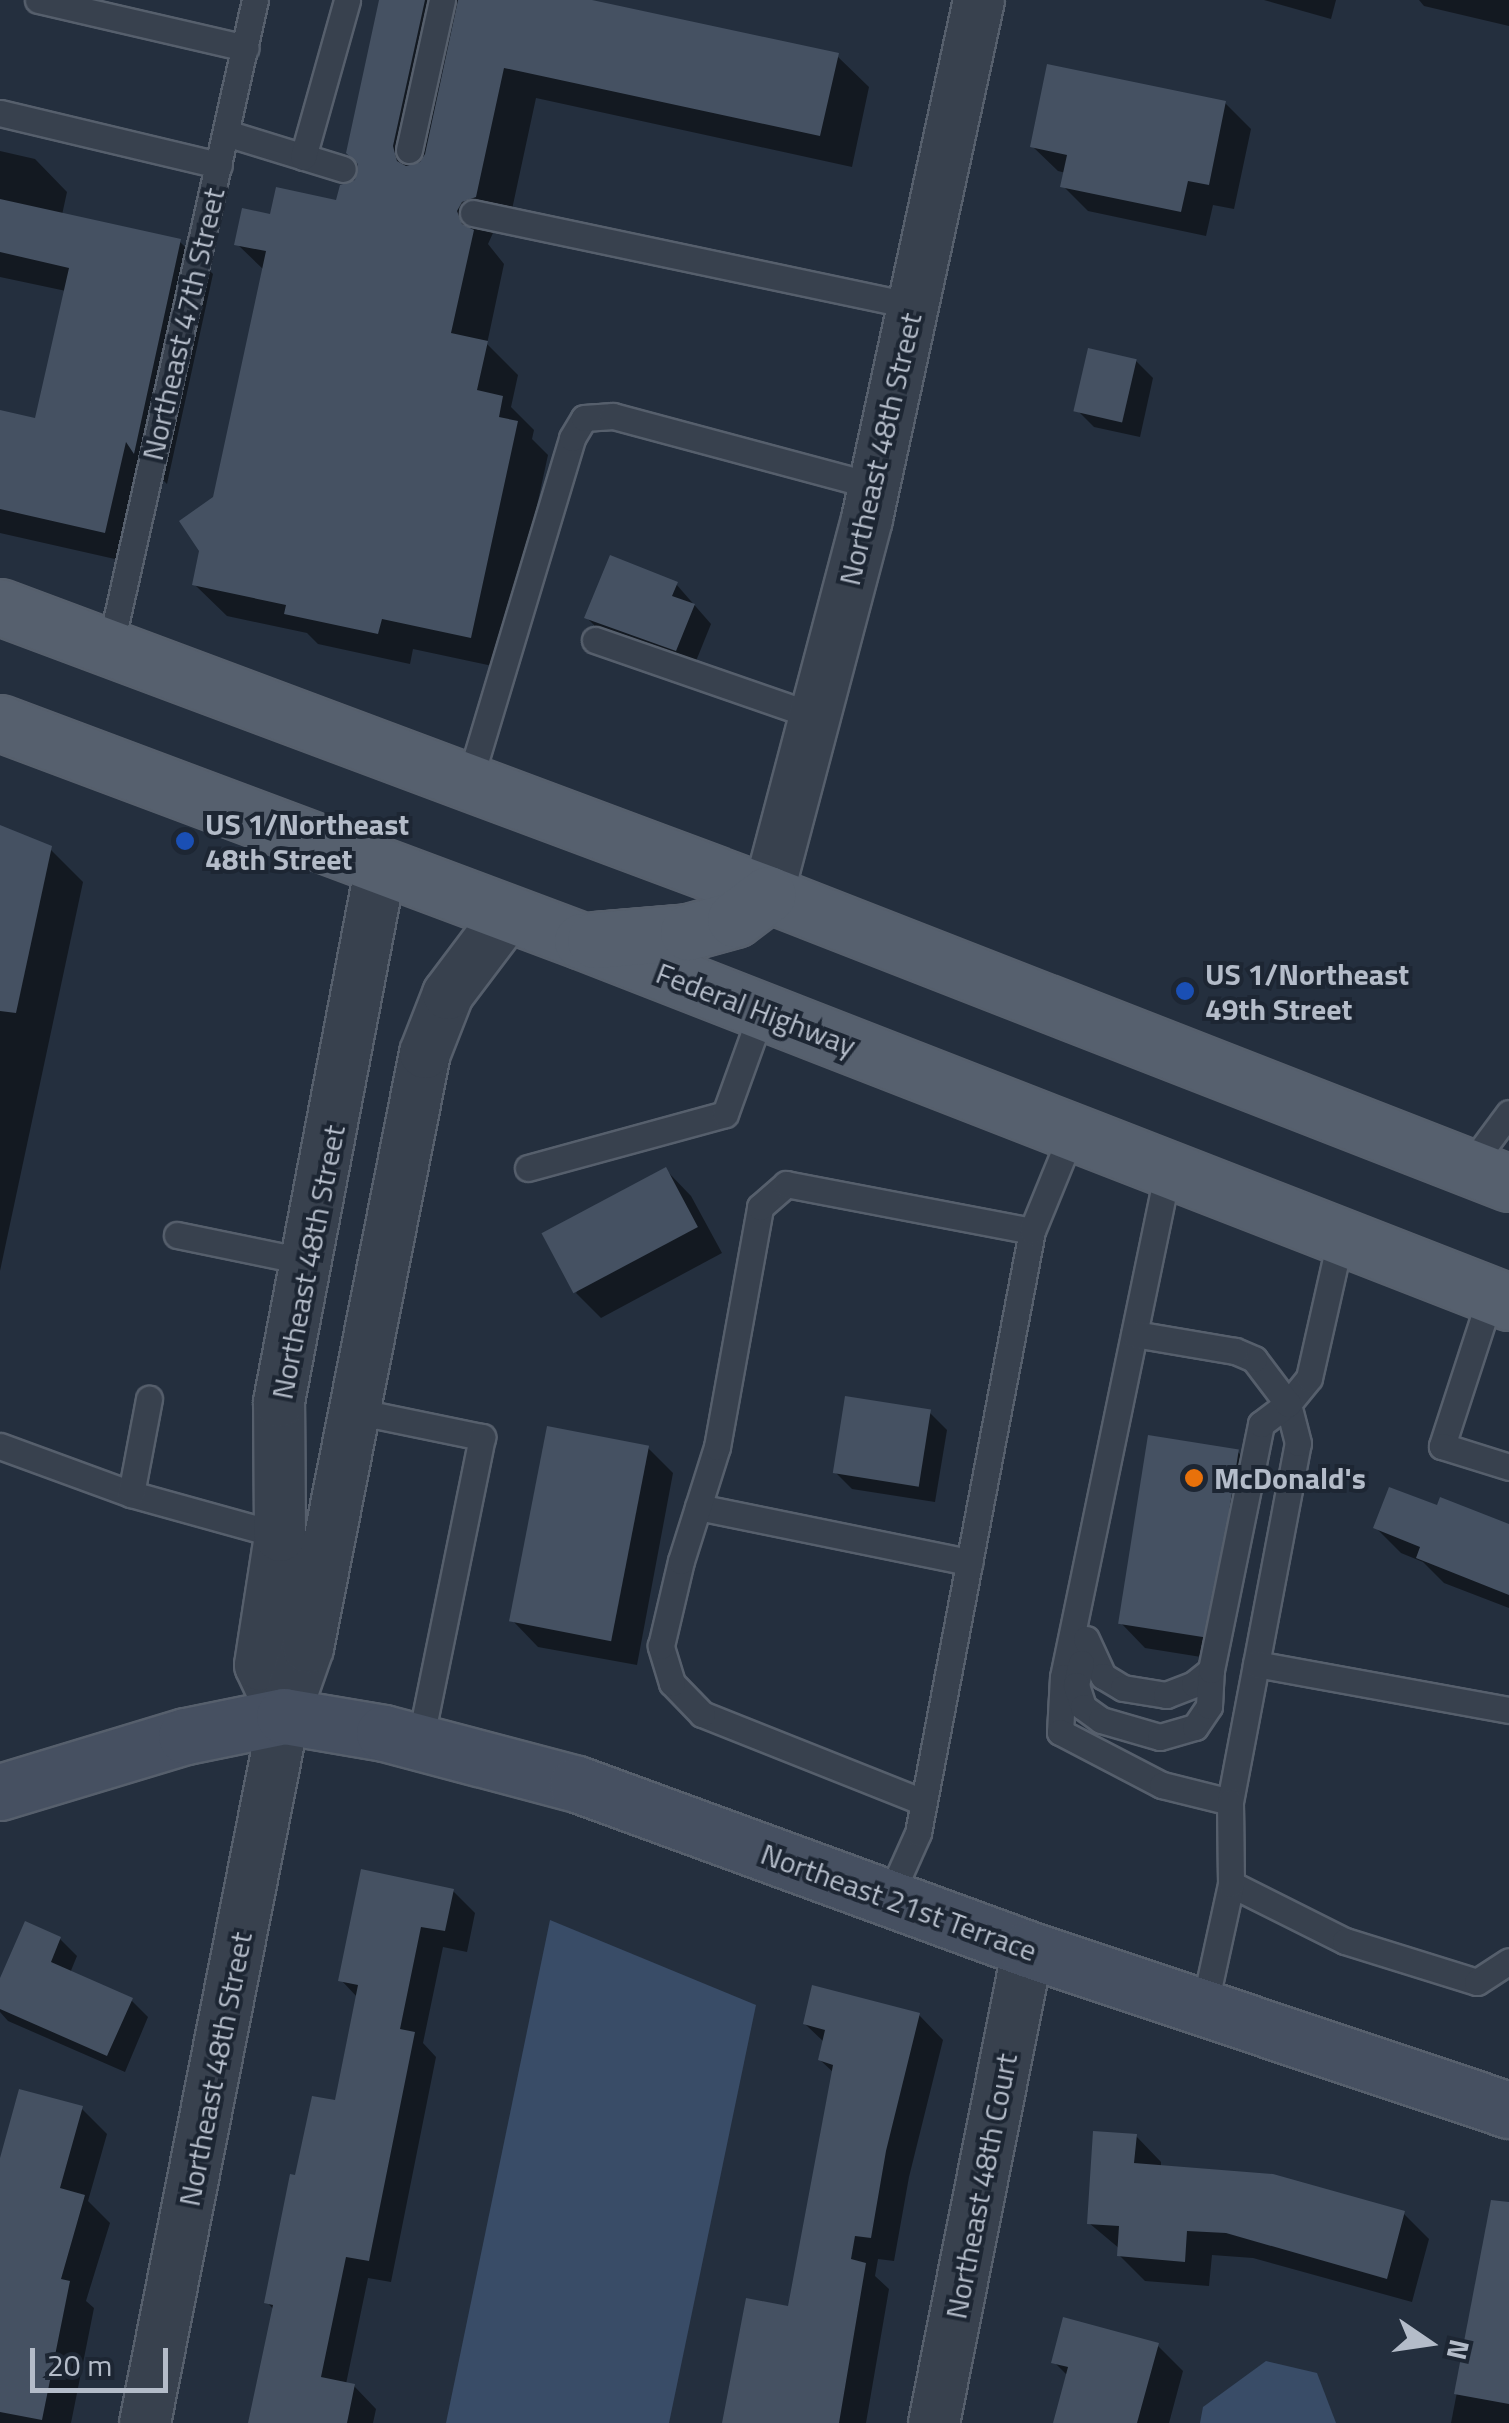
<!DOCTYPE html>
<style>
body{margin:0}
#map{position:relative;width:1509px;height:2423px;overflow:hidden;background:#242f3e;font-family:"Titillium Web",sans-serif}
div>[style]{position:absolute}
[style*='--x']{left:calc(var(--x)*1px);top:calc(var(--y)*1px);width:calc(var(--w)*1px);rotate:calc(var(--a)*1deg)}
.water>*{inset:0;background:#394c67}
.shadow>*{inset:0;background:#0007}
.building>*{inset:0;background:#455162;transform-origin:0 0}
.roads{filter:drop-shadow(2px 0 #565f6c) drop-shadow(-2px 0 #565f6c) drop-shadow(0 2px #565f6c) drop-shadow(0 -2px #565f6c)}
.lane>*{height:25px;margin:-12.5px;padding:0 12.5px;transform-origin:12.5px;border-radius:12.5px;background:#38414e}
.street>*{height:50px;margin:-25px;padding:0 25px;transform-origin:25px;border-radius:25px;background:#38414e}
.secondary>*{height:55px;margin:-27.5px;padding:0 27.5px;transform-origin:27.5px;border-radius:27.5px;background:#465061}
.primary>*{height:55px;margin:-27.5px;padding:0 27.5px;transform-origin:27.5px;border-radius:27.5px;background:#56606e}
.dots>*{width:28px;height:28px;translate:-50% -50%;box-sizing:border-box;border:5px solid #1d2633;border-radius:50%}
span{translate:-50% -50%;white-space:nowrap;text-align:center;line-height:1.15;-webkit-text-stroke:8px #1d2633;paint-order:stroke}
.street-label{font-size:30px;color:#b4bcc9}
.poi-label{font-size:30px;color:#b4bcc9;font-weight:700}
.left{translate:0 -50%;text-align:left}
.north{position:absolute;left:1379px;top:2293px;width:100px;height:100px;-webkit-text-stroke:8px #1d2633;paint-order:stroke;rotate:103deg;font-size:28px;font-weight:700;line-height:40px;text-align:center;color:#b4bcc9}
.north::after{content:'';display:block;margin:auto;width:35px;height:45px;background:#b4bcc9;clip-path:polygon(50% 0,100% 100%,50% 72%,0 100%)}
.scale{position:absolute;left:30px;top:2348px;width:138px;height:45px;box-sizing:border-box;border:5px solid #b4bcc9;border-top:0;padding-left:12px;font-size:30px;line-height:35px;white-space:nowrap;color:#b4bcc9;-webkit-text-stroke:8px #1d2633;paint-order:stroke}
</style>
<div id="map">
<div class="water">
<i style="clip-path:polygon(550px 1920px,756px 2005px,669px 2423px,446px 2423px)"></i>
<i style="clip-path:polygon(1266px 2361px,1317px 2373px,1336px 2423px,1200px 2423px,1203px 2407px)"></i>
</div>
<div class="shadow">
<i style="clip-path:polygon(382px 0,580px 0,837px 56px,869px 87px,852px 167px,536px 98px,508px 228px,493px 233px,488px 244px,504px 264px,487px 344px,518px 375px,511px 407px,534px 430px,532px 439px,548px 455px,502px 668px,413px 649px,410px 664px,318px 644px,307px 633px,227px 616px,195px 585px,265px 271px,237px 244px,272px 217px,338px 203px,361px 175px)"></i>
<i style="clip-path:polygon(1264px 0,1336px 0,1331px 19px)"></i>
<i style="clip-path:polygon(1419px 0,1509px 0,1509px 26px,1424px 6px)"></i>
<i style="clip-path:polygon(1225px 103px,1251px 129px,1234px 209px,1213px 205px,1206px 236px,1088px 211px,1063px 186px,1066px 173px,1058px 171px,1032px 146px)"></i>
<i style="clip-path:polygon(0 151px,35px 159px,67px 192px,62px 215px,180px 242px,213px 274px,167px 484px,158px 475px,137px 564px,0 533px,0 412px,37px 421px,66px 291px,0 277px)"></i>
<i style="clip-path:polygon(1136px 361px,1153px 378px,1140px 437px,1094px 427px,1077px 410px)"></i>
<i style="clip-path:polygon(676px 584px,711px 624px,694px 666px,604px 635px,587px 618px)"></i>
<i style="clip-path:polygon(0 828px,50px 849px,83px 882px,0 1271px)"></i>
<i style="clip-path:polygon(666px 1170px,691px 1196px,722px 1253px,601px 1318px,576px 1293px)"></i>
<i style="clip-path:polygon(930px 1413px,947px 1430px,935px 1502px,852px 1489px,835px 1472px)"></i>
<i style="clip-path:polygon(648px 1448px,673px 1473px,637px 1665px,538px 1647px,513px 1621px)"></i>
<i style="clip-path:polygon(1238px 1452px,1263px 1478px,1226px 1661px,1145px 1648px,1120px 1622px)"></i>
<i style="clip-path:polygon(1509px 1526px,1509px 1608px,1444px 1583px,1423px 1562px,1401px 1553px,1376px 1528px)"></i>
<i style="clip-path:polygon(453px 1891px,475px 1913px,467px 1952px,443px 1947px,423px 2043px,436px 2057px,391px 2282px,368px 2278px,346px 2384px,354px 2386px,376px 2409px,373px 2423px,250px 2423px,274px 2310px,267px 2302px,297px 2178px,337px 2103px,358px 1998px,341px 1980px)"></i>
<i style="clip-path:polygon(60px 1939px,77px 1956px,70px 1973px,131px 2000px,148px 2017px,125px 2072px,8px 2021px,0 2012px,0 1984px)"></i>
<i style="clip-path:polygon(919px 2015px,943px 2040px,909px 2177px,894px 2261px,878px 2259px,875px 2276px,889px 2289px,866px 2423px,726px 2423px,790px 2309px,834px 2073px,820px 2060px,825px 2043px,805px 2024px)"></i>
<i style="clip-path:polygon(81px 2108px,107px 2134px,88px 2201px,110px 2223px,86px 2301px,94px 2308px,71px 2423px,0 2423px,0 2163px)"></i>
<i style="clip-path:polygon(1136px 2136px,1161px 2162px,1161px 2168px,1404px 2214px,1429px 2239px,1412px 2302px,1253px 2258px,1212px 2255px,1209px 2286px,1145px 2281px,1119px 2255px,1120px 2249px,1089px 2223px)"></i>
<i style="clip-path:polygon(1481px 2268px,1509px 2273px,1509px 2423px,1451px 2423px)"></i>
<i style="clip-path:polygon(1158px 2346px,1183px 2371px,1169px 2423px,1055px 2423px,1068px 2376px,1054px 2362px)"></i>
</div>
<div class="building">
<i style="clip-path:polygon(379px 0,425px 0,393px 146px,397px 161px,406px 166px,420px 162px,425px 154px,458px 0,592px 0,839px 53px,820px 136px,504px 68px,476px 197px,462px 202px,457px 211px,462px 224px,474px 230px,451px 333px,488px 341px,477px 390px,503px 396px,499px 417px,518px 421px,471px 638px,382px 619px,378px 634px,284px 614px,286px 605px,192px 585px,199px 551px,179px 521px,213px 497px,266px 251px,234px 245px,242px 208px,270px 214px,276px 187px,336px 200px,340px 185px,355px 180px,358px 164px,346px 153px)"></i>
<i style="clip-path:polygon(1047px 64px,1226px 101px,1209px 185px,1188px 181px,1181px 212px,1060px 187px,1067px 155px,1030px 147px)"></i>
<i style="clip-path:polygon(0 199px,181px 239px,134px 454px,126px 442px,105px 533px,0 509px,0 410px,35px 418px,69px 268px,0 252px)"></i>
<i style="left:1088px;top:348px;width:50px;height:65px;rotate:13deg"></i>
<i style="clip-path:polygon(610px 555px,678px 582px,672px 596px,695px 604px,676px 651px,584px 618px)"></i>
<i style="clip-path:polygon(0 825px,52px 846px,16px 1013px,0 1011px)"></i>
<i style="left:666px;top:1167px;width:68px;height:141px;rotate:62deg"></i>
<i style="left:845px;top:1396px;width:87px;height:78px;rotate:9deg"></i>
<i style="left:547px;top:1426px;width:104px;height:199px;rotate:11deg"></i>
<i style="left:1148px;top:1435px;width:92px;height:191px;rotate:9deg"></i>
<i style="clip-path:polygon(1389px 1487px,1437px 1505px,1440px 1497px,1509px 1524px,1509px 1595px,1416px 1558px,1420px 1547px,1373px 1528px)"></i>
<i style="clip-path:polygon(361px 1869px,454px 1889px,445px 1931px,421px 1927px,400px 2029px,415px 2032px,369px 2261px,346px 2257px,321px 2377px,355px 2384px,347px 2423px,248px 2423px,273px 2305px,264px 2303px,290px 2174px,295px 2175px,312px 2096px,335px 2100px,358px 1985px,338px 1981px)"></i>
<i style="clip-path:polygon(25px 1921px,61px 1937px,51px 1962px,133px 1998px,107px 2056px,0 2009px,0 1978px)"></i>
<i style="clip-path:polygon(812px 1985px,920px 2013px,886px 2151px,871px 2238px,855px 2236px,851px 2259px,866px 2263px,839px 2423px,722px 2423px,746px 2298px,788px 2306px,833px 2065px,818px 2060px,825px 2030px,803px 2024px)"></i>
<i style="clip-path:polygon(19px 2089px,83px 2106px,60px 2188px,85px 2195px,61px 2279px,70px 2281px,42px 2420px,0 2412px,0 2158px)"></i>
<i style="clip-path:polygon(1093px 2131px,1137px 2134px,1134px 2163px,1273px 2174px,1405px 2211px,1387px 2279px,1226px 2233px,1187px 2231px,1185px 2262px,1117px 2256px,1119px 2226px,1087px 2224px)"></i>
<i style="clip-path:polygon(1491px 2200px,1509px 2202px,1509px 2404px,1454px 2394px)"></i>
<i style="clip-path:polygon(1063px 2317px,1159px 2343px,1137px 2423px,1053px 2423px,1068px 2367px,1051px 2363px)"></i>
</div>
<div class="roads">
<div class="lane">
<i style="--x:38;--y:0;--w:213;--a:13"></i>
<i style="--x:0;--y:113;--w:225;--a:13.4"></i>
<i style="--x:226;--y:133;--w:122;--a:17.1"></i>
<i style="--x:409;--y:150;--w:154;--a:-77.6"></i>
<i style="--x:303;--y:157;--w:163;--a:-74.3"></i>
<i style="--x:473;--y:213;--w:450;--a:11.9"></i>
<i style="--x:595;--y:640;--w:233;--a:19.1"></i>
<i style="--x:110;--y:648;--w:664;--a:-77.39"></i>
<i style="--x:469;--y:782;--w:359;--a:-73.3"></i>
<i style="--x:572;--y:438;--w:23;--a:-59"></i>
<i style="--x:584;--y:418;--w:29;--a:-4"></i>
<i style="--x:613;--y:416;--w:270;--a:15"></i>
<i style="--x:1469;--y:1167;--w:67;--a:-53.5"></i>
<i style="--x:528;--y:1168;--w:204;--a:-15.3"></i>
<i style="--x:725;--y:1114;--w:109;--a:-70.2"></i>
<i style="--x:1168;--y:1170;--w:518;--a:101.7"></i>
<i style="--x:1063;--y:1677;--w:55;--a:93.1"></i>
<i style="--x:1060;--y:1732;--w:115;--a:27.5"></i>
<i style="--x:1162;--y:1785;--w:70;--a:14"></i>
<i style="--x:1230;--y:1802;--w:365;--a:-79.3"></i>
<i style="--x:1298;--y:1443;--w:40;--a:-104.4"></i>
<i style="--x:1288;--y:1404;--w:33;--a:-51"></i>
<i style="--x:1309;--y:1378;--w:146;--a:-77.3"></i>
<i style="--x:177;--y:1235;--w:134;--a:11.6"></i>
<i style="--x:1491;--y:1295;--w:159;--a:108"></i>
<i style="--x:1442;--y:1446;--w:70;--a:17.4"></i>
<i style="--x:355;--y:1411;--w:130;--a:11.6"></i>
<i style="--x:482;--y:1437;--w:312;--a:101.5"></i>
<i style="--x:0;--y:1446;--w:140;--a:20.1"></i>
<i style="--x:131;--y:1494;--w:161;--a:15.5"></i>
<i style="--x:131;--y:1494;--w:97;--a:-79.3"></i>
<i style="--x:698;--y:1507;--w:277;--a:11.5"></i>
<i style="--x:1086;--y:1639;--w:41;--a:65.3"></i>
<i style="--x:1103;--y:1676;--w:23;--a:31"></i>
<i style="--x:1123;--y:1688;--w:44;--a:9.2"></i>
<i style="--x:1166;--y:1695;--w:30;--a:-21"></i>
<i style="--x:1194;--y:1684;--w:22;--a:-39"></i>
<i style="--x:1081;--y:1663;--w:23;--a:103"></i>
<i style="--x:1076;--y:1685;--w:23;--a:72"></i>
<i style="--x:1083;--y:1707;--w:22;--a:36"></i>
<i style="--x:1101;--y:1720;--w:61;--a:16.1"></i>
<i style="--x:1160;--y:1737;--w:36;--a:-16"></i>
<i style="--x:1195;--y:1727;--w:25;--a:-56"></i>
<i style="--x:1209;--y:1706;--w:36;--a:-87"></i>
<i style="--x:1211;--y:1670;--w:251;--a:-78.5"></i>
<i style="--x:1261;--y:1424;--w:34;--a:-37"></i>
<i style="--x:1288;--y:1404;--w:56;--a:-127.1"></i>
<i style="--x:1254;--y:1359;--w:21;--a:-157"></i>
<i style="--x:1235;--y:1351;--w:102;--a:-170.4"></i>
<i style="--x:1256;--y:1664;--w:257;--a:10.3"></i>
<i style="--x:923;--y:1802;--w:238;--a:-158.3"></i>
<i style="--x:702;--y:1714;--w:43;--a:-134.1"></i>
<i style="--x:672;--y:1683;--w:39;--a:-107"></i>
<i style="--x:661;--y:1646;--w:87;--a:-76.8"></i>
<i style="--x:681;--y:1561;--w:120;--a:-72.5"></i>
<i style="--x:717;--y:1447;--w:244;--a:-79.8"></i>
<i style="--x:760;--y:1207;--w:35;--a:-41"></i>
<i style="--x:786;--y:1184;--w:250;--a:10.8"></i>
<i style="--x:1231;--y:1884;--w:127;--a:26.6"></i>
<i style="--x:1345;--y:1941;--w:138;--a:17.3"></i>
<i style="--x:1477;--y:1982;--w:38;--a:-33"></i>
<i style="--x:889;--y:1898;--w:71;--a:-66"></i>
<i style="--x:918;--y:1833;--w:613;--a:-79.28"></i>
<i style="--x:1032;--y:1231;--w:106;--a:-67.8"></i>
<i style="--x:1204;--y:2008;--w:127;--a:-77.7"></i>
<i style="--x:1231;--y:1884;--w:82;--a:-90.7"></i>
</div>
<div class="street">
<i style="--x:768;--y:894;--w:388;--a:-75.2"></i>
<i style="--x:867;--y:519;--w:531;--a:-77.82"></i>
<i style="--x:284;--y:1716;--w:56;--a:-115.2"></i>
<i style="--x:260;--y:1665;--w:131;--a:-81.2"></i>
<i style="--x:280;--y:1536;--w:134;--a:-90.4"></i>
<i style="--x:279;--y:1402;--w:547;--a:-79.25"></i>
<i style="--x:145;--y:2423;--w:721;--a:-78.88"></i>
<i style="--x:284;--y:1716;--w:72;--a:-70.6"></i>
<i style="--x:308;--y:1648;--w:606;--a:-78.88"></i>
<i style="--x:425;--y:1053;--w:63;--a:-68.7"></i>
<i style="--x:448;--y:994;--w:101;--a:-53"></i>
<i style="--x:934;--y:2423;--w:483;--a:-78.8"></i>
</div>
<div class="secondary">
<i style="--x:0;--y:1792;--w:194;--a:-16.8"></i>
<i style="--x:186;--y:1736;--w:100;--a:-11.5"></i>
<i style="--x:284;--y:1716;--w:101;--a:9.6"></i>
<i style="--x:384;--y:1733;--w:200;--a:14.8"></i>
<i style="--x:577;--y:1784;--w:480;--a:20.1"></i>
<i style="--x:1028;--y:1949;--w:507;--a:18.51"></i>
</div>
<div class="primary">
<i style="--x:0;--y:607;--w:820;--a:20.49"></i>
<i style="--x:768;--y:894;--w:795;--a:21.31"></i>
<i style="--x:0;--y:723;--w:621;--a:20.53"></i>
<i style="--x:582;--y:941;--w:995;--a:21.28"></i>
<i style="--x:595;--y:940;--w:93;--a:-4.9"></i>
<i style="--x:688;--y:932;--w:49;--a:-15.5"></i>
<i style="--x:735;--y:919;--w:41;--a:-37.1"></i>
</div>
</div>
<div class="dots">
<i style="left:185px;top:841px;background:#1a4fb4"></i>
<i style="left:1185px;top:991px;background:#1a4fb4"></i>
<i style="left:1194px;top:1478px;background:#e8710a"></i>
</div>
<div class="street-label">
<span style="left:183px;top:324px;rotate:-77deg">Northeast 47th Street</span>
<span style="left:880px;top:449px;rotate:-77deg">Northeast 48th Street</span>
<span style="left:756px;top:1009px;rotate:21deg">Federal Highway</span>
<span style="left:308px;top:1262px;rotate:-79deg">Northeast 48th Street</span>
<span style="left:899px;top:1902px;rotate:20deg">Northeast 21st Terrace</span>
<span style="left:215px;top:2069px;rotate:-79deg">Northeast 48th Street</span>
<span style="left:981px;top:2186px;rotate:-79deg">Northeast 48th Court</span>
</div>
<div class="poi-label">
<span class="left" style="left:205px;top:841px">US 1/Northeast<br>48th Street</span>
<span class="left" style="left:1205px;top:991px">US 1/Northeast<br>49th Street</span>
<span class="left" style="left:1214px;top:1478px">McDonald's</span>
</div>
<div class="north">N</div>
<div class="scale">20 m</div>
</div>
